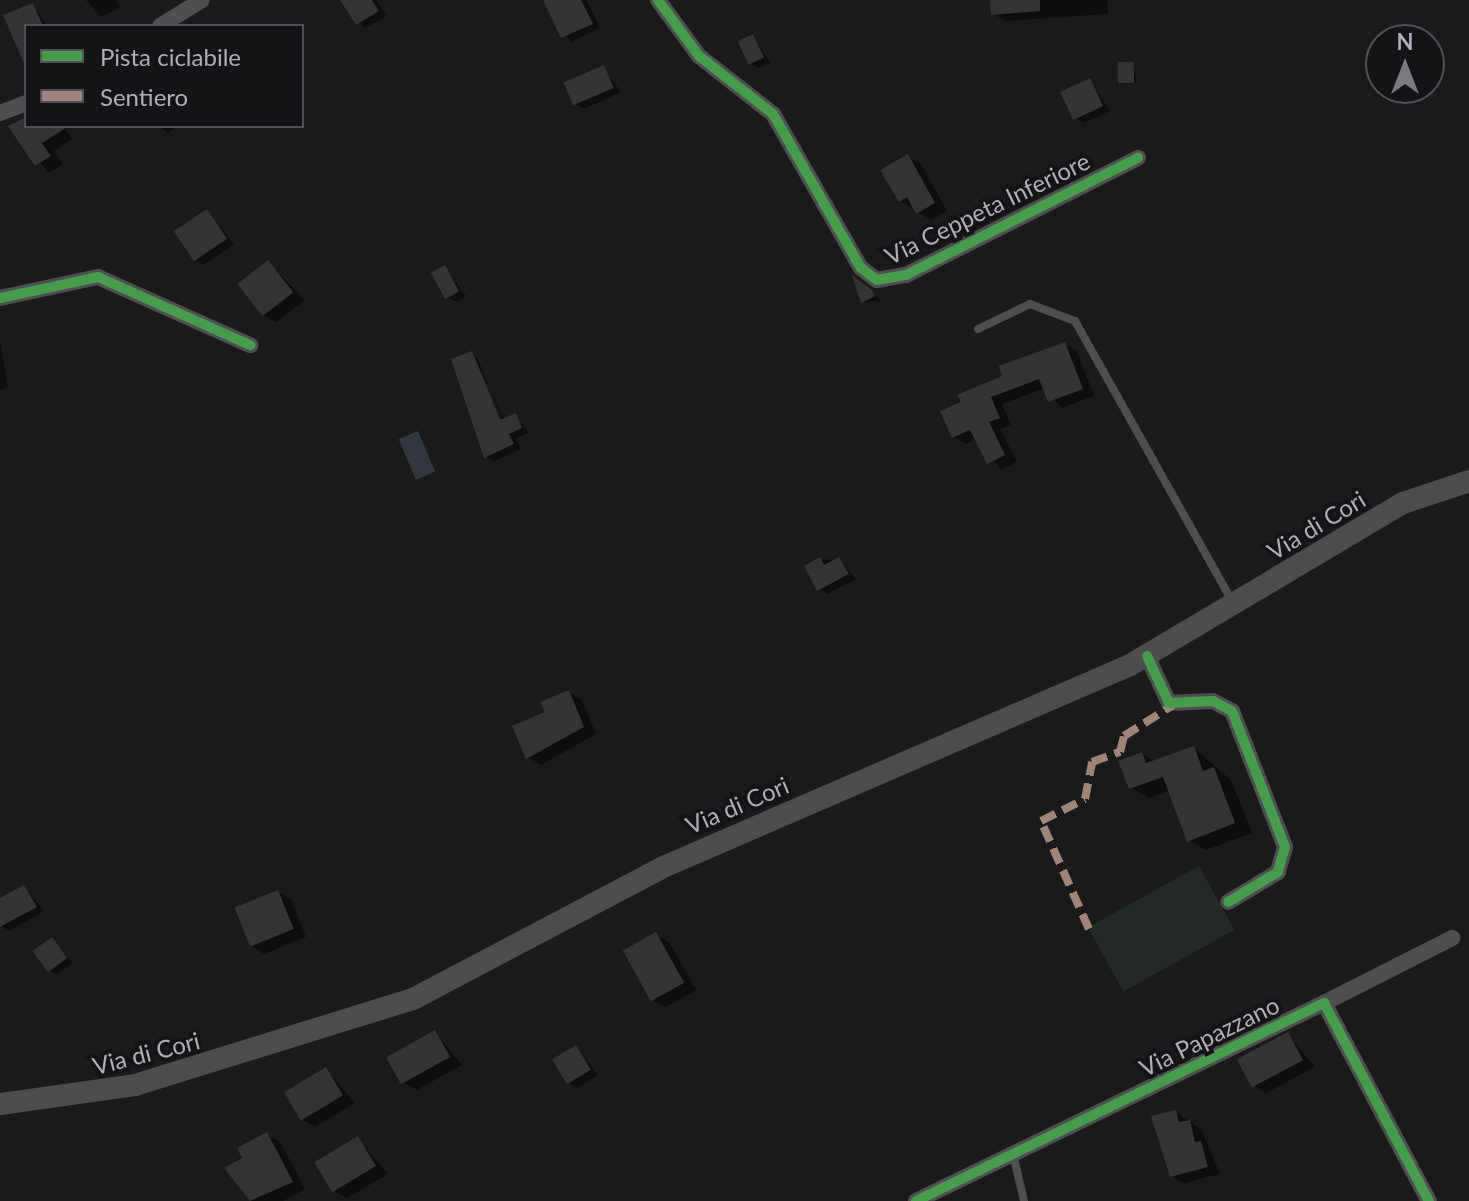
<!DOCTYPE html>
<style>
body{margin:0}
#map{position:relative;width:1469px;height:1201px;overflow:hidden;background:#1a1a1a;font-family:Lato,sans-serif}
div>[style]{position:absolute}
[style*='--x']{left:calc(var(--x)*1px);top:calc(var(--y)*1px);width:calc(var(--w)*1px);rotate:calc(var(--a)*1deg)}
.green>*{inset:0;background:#242a25;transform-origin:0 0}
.water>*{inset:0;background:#32373e;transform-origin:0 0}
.shadow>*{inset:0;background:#0007}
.building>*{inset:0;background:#343435;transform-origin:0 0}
.service>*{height:8px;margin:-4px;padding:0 4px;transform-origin:4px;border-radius:4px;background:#4f4f52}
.minor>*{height:16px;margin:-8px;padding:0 8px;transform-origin:8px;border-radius:8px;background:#4f4f52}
.secondary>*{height:22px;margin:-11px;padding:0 11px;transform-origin:11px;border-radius:11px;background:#4d4d50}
.quiet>*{height:8px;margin-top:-4px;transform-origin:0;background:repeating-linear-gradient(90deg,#a18479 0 16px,transparent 0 24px)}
.cycleway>*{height:10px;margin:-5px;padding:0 5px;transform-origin:5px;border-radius:5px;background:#469c4c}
span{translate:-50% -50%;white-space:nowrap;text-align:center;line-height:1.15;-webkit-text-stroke:8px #141416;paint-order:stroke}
.street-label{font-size:24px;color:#adafb9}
.legend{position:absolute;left:24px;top:24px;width:280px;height:104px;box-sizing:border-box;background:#141416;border:2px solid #515257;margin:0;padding:10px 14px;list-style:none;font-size:24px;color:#adafb9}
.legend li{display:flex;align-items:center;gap:16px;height:40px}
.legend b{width:40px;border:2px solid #515257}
.north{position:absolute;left:1365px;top:24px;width:80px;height:80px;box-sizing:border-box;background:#141416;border:2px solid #515257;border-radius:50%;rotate:0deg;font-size:22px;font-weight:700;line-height:32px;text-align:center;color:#adafb9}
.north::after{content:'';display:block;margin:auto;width:28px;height:36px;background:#7a7b81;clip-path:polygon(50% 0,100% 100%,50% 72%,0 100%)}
</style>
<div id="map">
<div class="green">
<i style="left:1199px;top:866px;width:73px;height:127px;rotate:61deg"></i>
</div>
<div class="water">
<i style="left:418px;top:431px;width:44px;height:21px;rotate:67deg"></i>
</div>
<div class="shadow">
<i style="clip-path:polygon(86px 0,116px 0,120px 8px,101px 17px)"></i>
<i style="clip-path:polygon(342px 0,376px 0,386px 16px,365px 28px)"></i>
<i style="clip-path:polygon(545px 0,586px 0,600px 28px,571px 42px)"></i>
<i style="clip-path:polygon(992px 0,1107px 0,1108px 14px,1006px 21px,993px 14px)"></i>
<i style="clip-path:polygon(33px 5px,48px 26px,26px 26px,26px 55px,6px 16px)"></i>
<i style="clip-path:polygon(752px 36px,771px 63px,759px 68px,751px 64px)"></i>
<i style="clip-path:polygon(1133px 64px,1137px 83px,1124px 84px,1121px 82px)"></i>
<i style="clip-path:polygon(603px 68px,621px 92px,584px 109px,576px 104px)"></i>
<i style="clip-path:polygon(1090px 81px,1110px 111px,1083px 123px,1074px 118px)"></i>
<i style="clip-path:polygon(26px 119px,26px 126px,64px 126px,72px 139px,54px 151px,63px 164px,49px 173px,12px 128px)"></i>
<i style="clip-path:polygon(158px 126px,177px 126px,168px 133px)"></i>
<i style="clip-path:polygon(908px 157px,921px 164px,947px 211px,931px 220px,900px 201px)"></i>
<i style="clip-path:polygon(207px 211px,234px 244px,203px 265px,195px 260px)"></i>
<i style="clip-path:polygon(268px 262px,305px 300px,276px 322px,263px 315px)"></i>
<i style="clip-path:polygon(445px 268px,466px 296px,456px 302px,447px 297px)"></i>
<i style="clip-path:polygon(852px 277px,861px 282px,882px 301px,863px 302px)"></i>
<i style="clip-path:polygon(0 341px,8px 387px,0 390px)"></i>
<i style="clip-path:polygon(1065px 344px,1077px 351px,1094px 396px,1062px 408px,1045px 388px,1002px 404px,1011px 425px,1000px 429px,1017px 462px,1001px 470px,977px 439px,966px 444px,953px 436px,963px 403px)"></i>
<i style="clip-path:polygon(evenodd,472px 353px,505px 420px,515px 415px,529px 433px,516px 438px,521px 449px,494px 461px,486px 456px,454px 361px,472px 353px,473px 357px,477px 357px,506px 429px,502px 430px,473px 357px)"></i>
<i style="clip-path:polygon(839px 559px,856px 579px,827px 594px,818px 589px,820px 560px)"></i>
<i style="clip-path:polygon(569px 692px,582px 700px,596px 734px,541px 765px,528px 757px,547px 713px)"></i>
<i style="clip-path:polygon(1194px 748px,1231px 780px,1252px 833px,1206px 850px,1189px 840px,1170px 790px,1149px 798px,1131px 788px,1142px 754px,1156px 762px)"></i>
<i style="clip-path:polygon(24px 887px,44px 911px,9px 931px,0 925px,0 900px)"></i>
<i style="clip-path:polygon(278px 892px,291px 899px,306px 937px,264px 954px,251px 946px)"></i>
<i style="clip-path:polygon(656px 935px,669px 942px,696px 990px,666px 1007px,653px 1000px)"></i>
<i style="clip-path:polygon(52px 940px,73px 963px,57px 974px,49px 970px)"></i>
<i style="clip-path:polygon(435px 1032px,462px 1065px,417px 1090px,403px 1083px)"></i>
<i style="clip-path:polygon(1288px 1035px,1315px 1067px,1266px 1093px,1253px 1085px)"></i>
<i style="clip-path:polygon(576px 1047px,598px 1075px,577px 1088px,569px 1083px)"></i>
<i style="clip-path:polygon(326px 1069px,355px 1103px,315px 1127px,302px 1119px)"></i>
<i style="clip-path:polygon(1176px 1112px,1202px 1130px,1220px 1174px,1184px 1183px,1171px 1176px)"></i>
<i style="clip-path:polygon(267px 1135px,280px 1142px,305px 1189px,283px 1201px,250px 1201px,227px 1169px)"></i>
<i style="clip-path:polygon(358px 1139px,388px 1174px,347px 1198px,334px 1191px)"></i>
</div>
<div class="building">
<i style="clip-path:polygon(340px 0,372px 0,379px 11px,356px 25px)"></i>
<i style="clip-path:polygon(543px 0,581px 0,593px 24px,561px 38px)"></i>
<i style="clip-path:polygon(990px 0,1040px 0,1040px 11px,991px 15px)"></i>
<i style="clip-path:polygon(33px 3px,43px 26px,26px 26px,26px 68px,3px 15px)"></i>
<i style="left:753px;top:34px;width:26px;height:17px;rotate:65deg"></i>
<i style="left:1118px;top:62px;width:16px;height:21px"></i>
<i style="left:604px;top:65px;width:25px;height:44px;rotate:67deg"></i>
<i style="left:1090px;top:78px;width:31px;height:33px;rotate:65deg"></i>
<i style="clip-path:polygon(26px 117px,26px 126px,69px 126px,42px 143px,51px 156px,35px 166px,8px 126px)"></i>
<i style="clip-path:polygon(908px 154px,935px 203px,916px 214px,907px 197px,899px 202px,880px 170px)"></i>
<i style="left:207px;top:209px;width:36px;height:40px;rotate:56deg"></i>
<i style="left:268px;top:260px;width:41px;height:39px;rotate:52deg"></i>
<i style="left:445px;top:265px;width:30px;height:16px;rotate:62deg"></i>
<i style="clip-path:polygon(852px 275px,872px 290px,875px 296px,861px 303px)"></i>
<i style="clip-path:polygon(1065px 342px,1083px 389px,1048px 402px,1039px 379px,991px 397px,1000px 418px,989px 422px,1005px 455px,987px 464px,970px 430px,952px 438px,940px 411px,961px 402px,957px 395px,1002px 376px,999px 366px)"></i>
<i style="clip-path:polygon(472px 351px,500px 420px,516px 413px,522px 428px,509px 434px,514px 444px,484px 458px,451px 359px)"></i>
<i style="clip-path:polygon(820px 557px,824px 565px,839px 557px,849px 574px,817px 591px,804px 566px)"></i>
<i style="clip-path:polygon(569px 690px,584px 727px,526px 759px,512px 726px,545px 712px,540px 702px)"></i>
<i style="clip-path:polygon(1194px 746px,1203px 771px,1214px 767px,1235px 823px,1187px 842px,1163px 777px,1129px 789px,1118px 761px,1142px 752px,1146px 763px)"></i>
<i style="clip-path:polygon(24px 885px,37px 907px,0 927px,0 898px)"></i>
<i style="left:278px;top:890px;width:42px;height:47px;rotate:68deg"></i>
<i style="left:656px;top:932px;width:58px;height:38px;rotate:61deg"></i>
<i style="left:52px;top:937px;width:26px;height:24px;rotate:54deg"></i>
<i style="left:435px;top:1030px;width:31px;height:56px;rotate:61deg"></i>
<i style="left:1288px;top:1032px;width:32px;height:58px;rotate:62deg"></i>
<i style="left:576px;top:1045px;width:29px;height:28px;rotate:59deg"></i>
<i style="left:326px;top:1067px;width:33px;height:49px;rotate:59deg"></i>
<i style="clip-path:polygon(1176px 1110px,1179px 1122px,1190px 1120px,1195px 1142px,1201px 1141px,1208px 1167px,1170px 1177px,1151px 1116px)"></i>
<i style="clip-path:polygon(267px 1132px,293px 1182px,250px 1201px,224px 1168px,242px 1158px,237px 1148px)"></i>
<i style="left:358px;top:1136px;width:35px;height:51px;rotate:59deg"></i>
</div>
<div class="service">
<i style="--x:978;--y:329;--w:58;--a:-25.7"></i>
<i style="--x:1030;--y:304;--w:48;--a:20.7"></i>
<i style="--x:1075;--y:321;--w:321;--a:60.7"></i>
<i style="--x:1013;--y:1154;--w:48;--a:76.8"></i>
</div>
<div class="minor">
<i style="--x:658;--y:0;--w:69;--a:53.8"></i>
<i style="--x:699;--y:56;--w:94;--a:38.1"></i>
<i style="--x:773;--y:114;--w:177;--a:60.3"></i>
<i style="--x:861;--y:268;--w:20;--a:37"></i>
<i style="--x:877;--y:280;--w:29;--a:-10"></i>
<i style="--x:906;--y:275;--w:260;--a:-26.8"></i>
<i style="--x:160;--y:26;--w:49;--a:-31.8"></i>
<i style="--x:0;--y:113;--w:28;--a:-21"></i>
<i style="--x:0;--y:298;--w:100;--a:-12.1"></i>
<i style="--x:98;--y:277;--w:167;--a:24.1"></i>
<i style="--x:1147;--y:656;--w:52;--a:64.9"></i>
<i style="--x:1169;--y:703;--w:44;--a:-2.6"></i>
<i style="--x:1213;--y:701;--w:21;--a:28"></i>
<i style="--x:1232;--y:711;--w:146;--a:68.7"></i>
<i style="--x:1285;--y:847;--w:26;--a:106"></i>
<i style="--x:1278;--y:872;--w:58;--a:149"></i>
<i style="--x:1324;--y:1003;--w:144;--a:-26.9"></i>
<i style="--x:916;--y:1201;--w:454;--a:-25.9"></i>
<i style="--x:1324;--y:1003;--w:224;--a:62.1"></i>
</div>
<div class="secondary">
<i style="--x:0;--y:1104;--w:136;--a:-8"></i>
<i style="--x:135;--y:1085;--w:291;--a:-17.2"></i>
<i style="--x:413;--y:999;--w:280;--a:-27.8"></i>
<i style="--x:661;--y:868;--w:511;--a:-23.4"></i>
<i style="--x:1130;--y:665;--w:317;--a:-30.7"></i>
<i style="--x:1403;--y:503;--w:70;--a:-18.4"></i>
</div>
<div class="quiet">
<i style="--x:1089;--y:929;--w:118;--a:-114"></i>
<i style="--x:1041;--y:821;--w:49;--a:-26.6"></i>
<i style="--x:1085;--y:799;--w:38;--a:-79"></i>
<i style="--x:1092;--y:762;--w:30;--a:-20"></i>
<i style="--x:1120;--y:752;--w:16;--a:-76"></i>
<i style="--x:1124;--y:736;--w:58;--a:-32.3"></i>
</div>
<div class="cycleway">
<i style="--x:658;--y:0;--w:69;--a:53.8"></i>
<i style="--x:699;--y:56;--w:94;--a:38.1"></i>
<i style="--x:773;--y:114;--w:177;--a:60.3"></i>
<i style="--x:861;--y:268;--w:20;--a:37"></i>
<i style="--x:877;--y:280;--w:29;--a:-10"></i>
<i style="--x:906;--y:275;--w:260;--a:-26.8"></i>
<i style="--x:0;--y:298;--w:100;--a:-12.1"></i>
<i style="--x:98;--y:277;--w:167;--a:24.1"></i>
<i style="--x:1147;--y:656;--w:52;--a:64.9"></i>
<i style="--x:1169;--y:703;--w:44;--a:-2.6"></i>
<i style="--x:1213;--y:701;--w:21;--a:28"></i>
<i style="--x:1232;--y:711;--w:146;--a:68.7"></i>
<i style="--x:1285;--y:847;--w:26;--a:106"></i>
<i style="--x:1278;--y:872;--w:58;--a:149"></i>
<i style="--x:916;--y:1201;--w:454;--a:-25.9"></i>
<i style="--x:1324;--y:1003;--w:224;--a:62.1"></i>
</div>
<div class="street-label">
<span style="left:987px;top:208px;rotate:-26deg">Via Ceppeta Inferiore</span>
<span style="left:1316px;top:525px;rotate:-31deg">Via di Cori</span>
<span style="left:737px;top:805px;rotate:-23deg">Via di Cori</span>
<span style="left:1209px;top:1036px;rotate:-26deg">Via Papazzano</span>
<span style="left:146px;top:1053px;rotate:-14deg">Via di Cori</span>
</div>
<ul class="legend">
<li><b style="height:10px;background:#469c4c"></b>Pista ciclabile</li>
<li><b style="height:10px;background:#a18479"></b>Sentiero</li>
</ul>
<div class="north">N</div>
</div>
